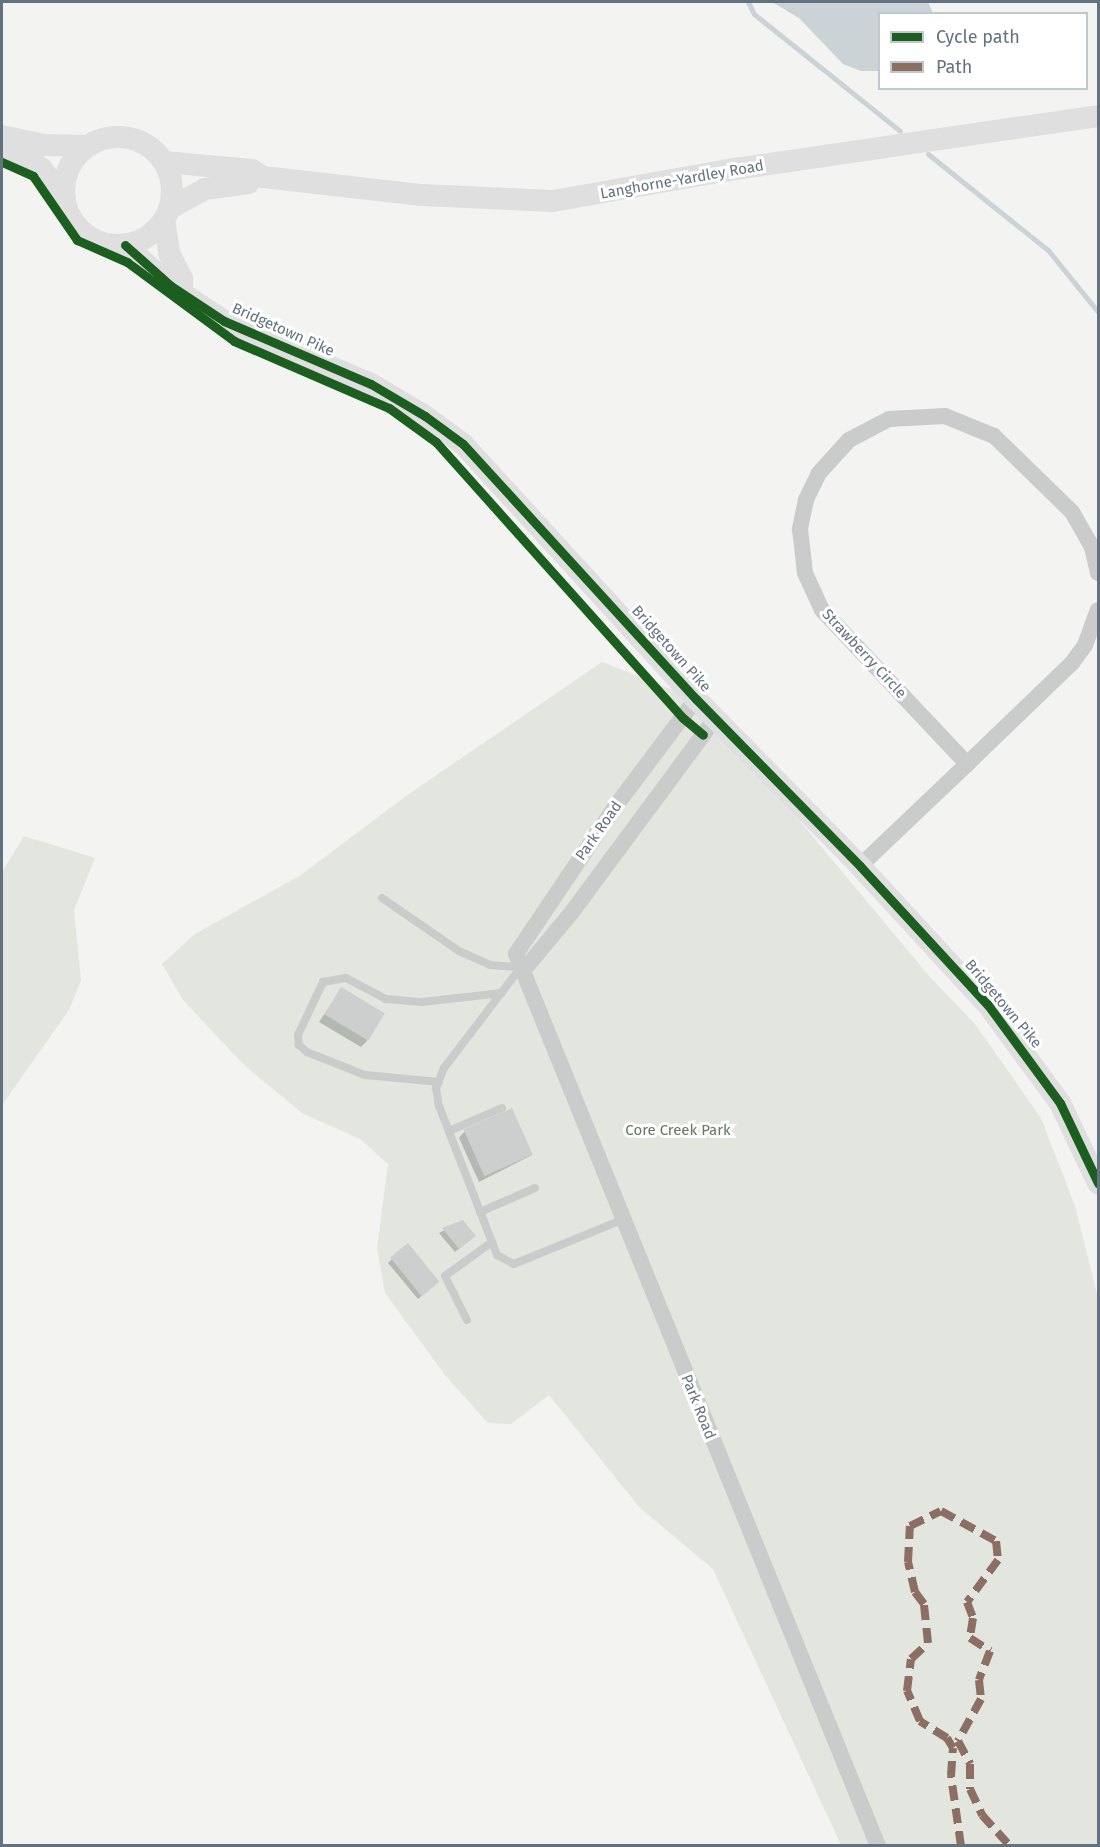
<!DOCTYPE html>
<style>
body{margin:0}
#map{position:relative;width:1100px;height:1847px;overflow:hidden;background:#f3f3f1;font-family:"Fira Sans",sans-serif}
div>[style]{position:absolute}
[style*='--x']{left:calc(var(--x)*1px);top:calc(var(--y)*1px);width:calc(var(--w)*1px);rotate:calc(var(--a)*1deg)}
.green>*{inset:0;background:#e2e6df}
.water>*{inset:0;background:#cbd3d6}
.shadow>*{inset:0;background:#0003}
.stream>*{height:5px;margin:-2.5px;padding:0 2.5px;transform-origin:2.5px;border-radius:2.5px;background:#cbd3d6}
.building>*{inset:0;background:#cdcece;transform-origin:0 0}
.lane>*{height:8px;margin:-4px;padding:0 4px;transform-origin:4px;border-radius:4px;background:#cacccc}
.street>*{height:16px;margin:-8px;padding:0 8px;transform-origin:8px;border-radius:8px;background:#cacccc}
.secondary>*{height:22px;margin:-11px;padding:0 11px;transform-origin:11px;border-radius:11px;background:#dfdfe0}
.secondary>.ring{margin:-11px;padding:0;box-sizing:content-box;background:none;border:22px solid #dfdfe0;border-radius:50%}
.quiet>*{height:8px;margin-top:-4px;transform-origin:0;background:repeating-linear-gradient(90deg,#8d6e63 0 15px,transparent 0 23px)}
.cycleway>*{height:9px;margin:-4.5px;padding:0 4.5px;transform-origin:4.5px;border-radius:4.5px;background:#1b5e20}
span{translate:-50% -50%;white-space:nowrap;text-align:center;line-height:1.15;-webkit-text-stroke:6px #fff;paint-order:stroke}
.street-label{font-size:15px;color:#637281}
.park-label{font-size:15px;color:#657862}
.frame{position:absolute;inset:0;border:3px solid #637281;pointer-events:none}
.legend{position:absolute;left:878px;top:12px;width:210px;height:78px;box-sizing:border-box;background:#fff;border:2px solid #c1c7cd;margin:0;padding:8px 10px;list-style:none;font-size:18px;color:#637281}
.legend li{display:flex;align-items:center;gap:12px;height:30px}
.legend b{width:30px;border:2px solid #c1c7cd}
</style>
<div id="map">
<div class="green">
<i style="clip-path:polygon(602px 662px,696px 699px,715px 719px,929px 976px,975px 1024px,1041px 1118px,1075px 1206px,1098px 1298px,1098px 1845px,841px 1845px,713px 1569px,640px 1508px,549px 1395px,511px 1424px,488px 1423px,445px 1375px,385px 1293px,377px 1248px,388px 1164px,360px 1139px,302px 1113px,244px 1065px,183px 1000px,162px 964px,195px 934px,301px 875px,406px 796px)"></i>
<i style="clip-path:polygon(24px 836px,95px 858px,74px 910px,81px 980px,69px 1010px,2px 1105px,2px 872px)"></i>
</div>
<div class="water">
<i style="clip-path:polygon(772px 2px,928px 2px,933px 13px,880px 14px,879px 71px,861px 71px,843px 64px,799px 18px)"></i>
</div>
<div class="shadow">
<i style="clip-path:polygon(342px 988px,367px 1041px,361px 1047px,319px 1022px)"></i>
<i style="clip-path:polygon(465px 1131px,532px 1155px,479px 1182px,459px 1138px)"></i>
<i style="clip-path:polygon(462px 1221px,470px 1240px,455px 1252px,439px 1233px)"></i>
<i style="clip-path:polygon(392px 1259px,435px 1285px,418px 1299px,388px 1263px)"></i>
</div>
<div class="stream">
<i style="--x:748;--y:2;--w:13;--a:63"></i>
<i style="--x:754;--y:14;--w:187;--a:38.7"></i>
<i style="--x:928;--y:154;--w:154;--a:38.7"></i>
<i style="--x:1048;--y:250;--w:80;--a:51.1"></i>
</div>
<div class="building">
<i style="left:341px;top:987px;width:51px;height:32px;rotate:31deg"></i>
<i style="left:512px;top:1108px;width:51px;height:53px;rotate:66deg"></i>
<i style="clip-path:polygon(463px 1220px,476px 1236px,459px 1249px,442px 1228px)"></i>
<i style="left:408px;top:1243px;width:50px;height:23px;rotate:51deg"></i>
</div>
<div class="lane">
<i style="--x:382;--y:898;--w:93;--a:34.5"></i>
<i style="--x:459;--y:951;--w:34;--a:24"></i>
<i style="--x:490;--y:965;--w:31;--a:4"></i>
<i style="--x:521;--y:967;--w:127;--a:127.3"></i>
<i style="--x:444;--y:1068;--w:22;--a:112"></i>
<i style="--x:436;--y:1088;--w:18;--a:81"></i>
<i style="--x:439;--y:1106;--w:160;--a:68.7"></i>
<i style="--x:497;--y:1255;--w:19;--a:28"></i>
<i style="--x:514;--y:1264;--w:117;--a:-22.2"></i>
<i style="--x:439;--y:1082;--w:74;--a:-174.6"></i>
<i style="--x:365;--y:1075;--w:62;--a:-158.4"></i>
<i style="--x:307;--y:1052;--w:11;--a:-139"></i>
<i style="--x:299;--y:1045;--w:10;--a:-96"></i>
<i style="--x:298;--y:1035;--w:59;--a:-64.7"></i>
<i style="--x:323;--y:982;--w:23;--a:-10"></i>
<i style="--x:346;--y:978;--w:45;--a:27.7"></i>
<i style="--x:386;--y:999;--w:36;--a:5"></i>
<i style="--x:422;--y:1002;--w:80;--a:-6.5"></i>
<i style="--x:449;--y:1131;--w:58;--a:-23.5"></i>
<i style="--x:480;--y:1212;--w:60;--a:-23.6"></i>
<i style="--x:467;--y:1320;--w:49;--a:-116.6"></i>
<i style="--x:445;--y:1276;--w:58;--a:-35.9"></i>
</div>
<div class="street">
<i style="--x:1098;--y:573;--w:27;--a:-103"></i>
<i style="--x:1092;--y:547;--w:40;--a:-119.7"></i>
<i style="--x:1072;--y:512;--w:109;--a:-135.7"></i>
<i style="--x:994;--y:436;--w:53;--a:-157.8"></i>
<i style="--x:945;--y:416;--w:56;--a:176.9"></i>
<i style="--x:889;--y:419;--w:45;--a:152.3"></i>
<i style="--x:849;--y:440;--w:45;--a:132.3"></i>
<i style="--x:819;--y:473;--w:30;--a:116"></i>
<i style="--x:806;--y:500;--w:30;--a:102"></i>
<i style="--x:800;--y:529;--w:44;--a:83.5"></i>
<i style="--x:805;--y:573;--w:41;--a:65.3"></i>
<i style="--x:822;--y:610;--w:212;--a:46.7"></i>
<i style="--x:967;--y:764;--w:146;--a:-43.9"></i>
<i style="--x:1072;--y:663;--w:22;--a:-54"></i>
<i style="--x:1085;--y:645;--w:37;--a:-70"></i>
<i style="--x:696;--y:699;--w:135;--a:126.9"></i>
<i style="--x:615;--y:807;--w:177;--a:124"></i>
<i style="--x:516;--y:954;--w:963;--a:67.91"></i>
<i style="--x:860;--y:866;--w:148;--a:-43.6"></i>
<i style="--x:521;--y:967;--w:7;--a:-16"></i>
<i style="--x:528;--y:965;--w:69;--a:-50.3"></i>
<i style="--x:572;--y:912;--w:240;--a:-53.5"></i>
</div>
<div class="secondary">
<i style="--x:2;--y:136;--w:43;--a:12.1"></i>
<i style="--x:44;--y:145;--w:45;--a:1.3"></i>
<i class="ring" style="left:64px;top:137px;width:86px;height:86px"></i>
<i style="--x:2;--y:150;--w:22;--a:16"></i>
<i style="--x:23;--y:156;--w:23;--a:34"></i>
<i style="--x:42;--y:169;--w:37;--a:52"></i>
<i style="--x:164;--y:162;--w:88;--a:5.2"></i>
<i style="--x:252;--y:170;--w:13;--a:32"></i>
<i style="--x:263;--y:177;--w:160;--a:6.5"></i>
<i style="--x:422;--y:195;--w:131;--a:2.6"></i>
<i style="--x:553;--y:201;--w:185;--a:-10"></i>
<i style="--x:735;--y:169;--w:367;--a:-8.3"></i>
<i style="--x:169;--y:209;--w:41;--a:-29.1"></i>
<i style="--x:205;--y:189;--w:44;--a:-7.8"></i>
<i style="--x:164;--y:220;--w:33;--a:81"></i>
<i style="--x:169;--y:253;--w:29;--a:63"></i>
<i style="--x:182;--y:279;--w:10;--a:90"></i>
<i style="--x:125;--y:245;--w:62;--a:41.7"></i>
<i style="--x:171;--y:286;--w:64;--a:33.4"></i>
<i style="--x:224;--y:321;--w:160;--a:23.2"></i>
<i style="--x:371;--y:384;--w:63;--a:30.7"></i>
<i style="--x:425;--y:416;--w:47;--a:36.4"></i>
<i style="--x:463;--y:444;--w:345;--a:47.6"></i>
<i style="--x:696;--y:699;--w:234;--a:45.5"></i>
<i style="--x:860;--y:866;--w:189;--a:47.4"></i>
<i style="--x:988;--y:1005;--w:122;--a:53.7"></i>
<i style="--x:1060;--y:1103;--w:89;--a:64.6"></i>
</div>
<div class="quiet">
<i style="--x:961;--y:1846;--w:71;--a:-98.1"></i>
<i style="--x:951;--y:1776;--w:28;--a:-86"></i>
<i style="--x:953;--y:1748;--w:12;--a:-121"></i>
<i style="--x:947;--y:1738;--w:32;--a:-148"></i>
<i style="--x:920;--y:1721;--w:33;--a:-113"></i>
<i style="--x:907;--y:1691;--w:32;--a:-83"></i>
<i style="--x:911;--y:1659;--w:23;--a:-43"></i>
<i style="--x:928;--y:1643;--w:39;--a:-96"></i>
<i style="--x:924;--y:1604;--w:15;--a:-127"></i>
<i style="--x:915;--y:1592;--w:31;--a:-103"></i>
<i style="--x:908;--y:1562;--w:36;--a:-87"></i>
<i style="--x:910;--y:1526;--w:34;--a:-26"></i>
<i style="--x:941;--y:1511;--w:63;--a:28.6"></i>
<i style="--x:996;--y:1541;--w:19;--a:84"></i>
<i style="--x:998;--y:1560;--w:52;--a:126.4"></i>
<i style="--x:967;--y:1602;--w:17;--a:69"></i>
<i style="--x:973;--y:1618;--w:20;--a:99"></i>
<i style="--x:970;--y:1638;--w:24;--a:33"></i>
<i style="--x:990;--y:1651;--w:31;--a:111"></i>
<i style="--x:979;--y:1680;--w:19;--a:84"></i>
<i style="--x:981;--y:1699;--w:48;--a:118.7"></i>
<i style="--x:958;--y:1741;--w:26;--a:62"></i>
<i style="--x:970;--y:1764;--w:25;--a:90"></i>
<i style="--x:970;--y:1789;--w:29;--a:65"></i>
<i style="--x:982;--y:1815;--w:42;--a:47.9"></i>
</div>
<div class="cycleway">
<i style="--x:2;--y:162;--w:34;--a:24"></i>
<i style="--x:33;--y:176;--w:78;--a:55.5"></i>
<i style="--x:77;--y:240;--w:55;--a:23.7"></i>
<i style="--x:127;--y:262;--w:133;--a:36.4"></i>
<i style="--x:234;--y:341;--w:169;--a:23.4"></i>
<i style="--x:389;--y:408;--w:58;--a:35.9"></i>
<i style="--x:436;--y:442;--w:370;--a:48.2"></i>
<i style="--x:683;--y:718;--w:26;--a:40"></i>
<i style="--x:125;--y:245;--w:62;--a:41.7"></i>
<i style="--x:171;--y:286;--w:64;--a:33.4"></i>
<i style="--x:224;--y:321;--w:160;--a:23.2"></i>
<i style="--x:371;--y:384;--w:63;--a:30.7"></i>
<i style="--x:425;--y:416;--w:47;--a:36.4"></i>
<i style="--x:463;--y:444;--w:345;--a:47.6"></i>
<i style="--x:696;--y:699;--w:234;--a:45.5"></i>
<i style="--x:860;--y:866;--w:189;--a:47.4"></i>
<i style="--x:988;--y:1005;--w:122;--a:53.7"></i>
<i style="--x:1060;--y:1103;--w:89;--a:64.6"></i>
</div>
<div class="street-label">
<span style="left:682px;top:180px;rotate:-10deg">Langhorne-Yardley Road</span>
<span style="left:283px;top:330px;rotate:24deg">Bridgetown Pike</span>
<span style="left:671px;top:649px;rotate:48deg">Bridgetown Pike</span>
<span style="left:864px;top:654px;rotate:47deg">Strawberry Circle</span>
<span style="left:599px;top:831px;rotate:-55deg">Park Road</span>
<span style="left:1003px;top:1004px;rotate:50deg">Bridgetown Pike</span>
<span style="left:698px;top:1407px;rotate:68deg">Park Road</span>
</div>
<div class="park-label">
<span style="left:678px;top:1131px">Core Creek Park</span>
</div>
<div class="frame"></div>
<ul class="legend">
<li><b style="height:8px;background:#1b5e20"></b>Cycle path</li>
<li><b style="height:8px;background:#8d6e63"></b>Path</li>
</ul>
</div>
